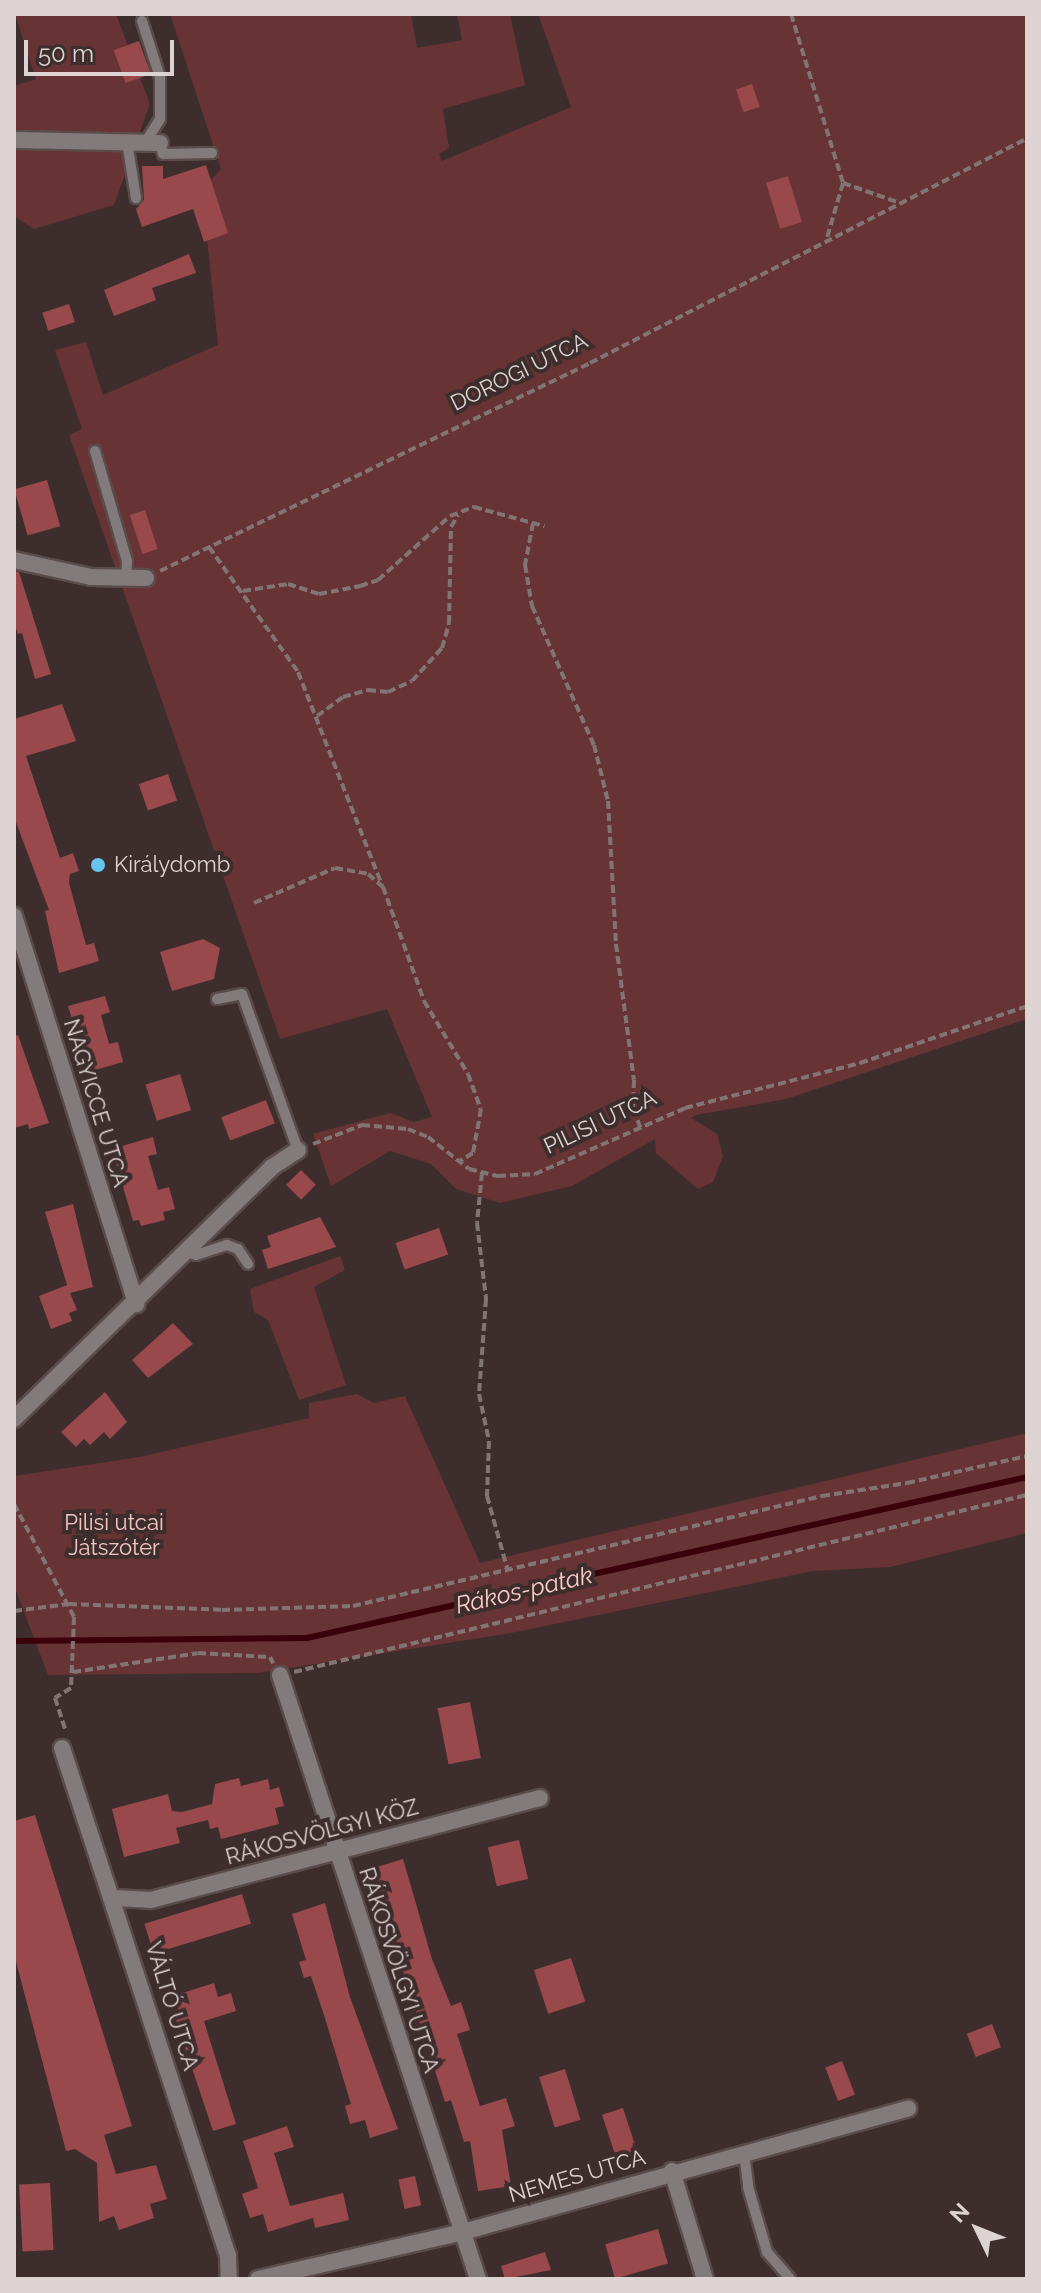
<!DOCTYPE html>
<meta charset="utf-8">
<style>
body{margin:0}
#map{position:relative;width:1041px;height:2293px;overflow:hidden;background:#3d2e2d;font-family:Raleway,sans-serif}
div>[style]{position:absolute}
[style*='--x']{left:calc(var(--x)*1px);top:calc(var(--y)*1px);width:calc(var(--w)*1px);rotate:calc(var(--a)*1deg)}
.green>*{inset:0;background:#683334}
.stream>*{height:6px;margin:-3px;padding:0 3px;transform-origin:3px;border-radius:3px;background:#3b010a}
.building>*{inset:0;background:#99484b;transform-origin:0 0}
.path>*{height:4px;margin-top:-2px;transform-origin:0;background:repeating-linear-gradient(90deg,#817574 0 8px,transparent 0 12px)}
.roads{filter:drop-shadow(2px 0 #5a4c4b) drop-shadow(-2px 0 #5a4c4b) drop-shadow(0 2px #5a4c4b) drop-shadow(0 -2px #5a4c4b)}
.lane>*{height:10px;margin:-5px;padding:0 5px;transform-origin:5px;border-radius:5px;background:#837b7b}
.street>*{height:16px;margin:-8px;padding:0 8px;transform-origin:8px;border-radius:8px;background:#837b7b}
.dots>*{width:22px;height:22px;translate:-50% -50%;box-sizing:border-box;border:4px solid #3d2e2d;border-radius:50%}
span{translate:-50% -50%;white-space:nowrap;text-align:center;line-height:1.15;-webkit-text-stroke:8px #3d2e2d;paint-order:stroke}
.street-label{font-size:22px;color:#ddd3d3}
.poi-label{font-size:22px;color:#ddd3d3}
.left{translate:0 -50%;text-align:left}
.park-label{font-size:22px;color:#f4c4c3}
.water-label{font-size:24px;color:#fdcccb;font-style:italic}
.frame{position:absolute;inset:0;border:16px solid #ddd3d3;pointer-events:none}
.north{position:absolute;left:937px;top:2189px;width:80px;height:80px;-webkit-text-stroke:6px #3d2e2d;paint-order:stroke;rotate:313deg;font-size:22px;font-weight:700;line-height:32px;text-align:center;color:#ddd3d3}
.north::after{content:'';display:block;margin:auto;width:28px;height:36px;background:#ddd3d3;clip-path:polygon(50% 0,100% 100%,50% 72%,0 100%)}
.scale{position:absolute;left:24px;top:40px;width:150px;height:36px;box-sizing:border-box;border:4px solid #ddd3d3;border-top:0;padding-left:10px;font-size:24px;line-height:28px;white-space:nowrap;color:#ddd3d3;-webkit-text-stroke:6px #3d2e2d;paint-order:stroke}
</style>
<div id="map">
<div class="green">
<i style="clip-path:polygon(15px 14px,116px 14px,150px 104px,114px 205px,34px 229px,14px 216px,14px 86px,36px 79px)"></i>
<i style="clip-path:polygon(170px 14px,411px 14px,417px 48px,462px 40px,457px 14px,510px 14px,525px 85px,443px 109px,449px 148px,439px 154px,442px 161px,571px 107px,538px 14px,1027px 14px,1027px 1019px,786px 1099px,696px 1115px,691px 1118px,717px 1134px,723px 1156px,713px 1182px,698px 1189px,656px 1153px,655px 1139px,572px 1186px,500px 1203px,456px 1189px,431px 1164px,390px 1151px,331px 1186px,313px 1134px,390px 1113px,414px 1122px,432px 1117px,387px 1009px,280px 1039px,69px 435px,82px 429px,55px 350px,86px 342px,103px 395px,218px 345px,202px 190px,221px 169px)"></i>
<i style="clip-path:polygon(340px 1256px,345px 1270px,314px 1287px,346px 1385px,299px 1400px,268px 1320px,254px 1312px,250px 1289px)"></i>
<i style="clip-path:polygon(357px 1394px,374px 1403px,405px 1396px,480px 1563px,1027px 1433px,1027px 1533px,890px 1567px,813px 1571px,511px 1633px,258px 1673px,48px 1675px,14px 1585px,14px 1476px,140px 1457px,309px 1418px,309px 1403px)"></i>
</div>
<div class="stream">
<i style="--x:14;--y:1641;--w:293;--a:-0.6"></i>
<i style="--x:307;--y:1638;--w:738;--a:-12.6"></i>
</div>
<div class="building">
<i style="left:139px;top:41px;width:35px;height:27px;rotate:70deg"></i>
<i style="left:752px;top:84px;width:24px;height:17px;rotate:71deg"></i>
<i style="clip-path:polygon(206px 165px,228px 233px,204px 242px,193px 209px,142px 227px,136px 209px,144px 200px,142px 166px,163px 166px,163px 179px)"></i>
<i style="left:788px;top:176px;width:48px;height:23px;rotate:73deg"></i>
<i style="clip-path:polygon(189px 254px,196px 273px,152px 288px,156px 300px,114px 316px,104px 290px)"></i>
<i style="left:69px;top:304px;width:19px;height:28px;rotate:72deg"></i>
<i style="left:47px;top:480px;width:48px;height:34px;rotate:74deg"></i>
<i style="left:145px;top:510px;width:41px;height:16px;rotate:72deg"></i>
<i style="clip-path:polygon(14px 571px,19px 572px,51px 674px,35px 679px,22px 633px,18px 634px,14px 623px)"></i>
<i style="clip-path:polygon(62px 704px,76px 741px,26px 756px,60px 858px,73px 853px,79px 871px,70px 874px,69px 883px,86px 945px,94px 943px,99px 961px,59px 973px,45px 911px,49px 910px,14px 817px,14px 719px)"></i>
<i style="left:168px;top:774px;width:28px;height:31px;rotate:71deg"></i>
<i style="clip-path:polygon(203px 939px,220px 948px,214px 979px,172px 991px,160px 952px)"></i>
<i style="clip-path:polygon(105px 996px,110px 1012px,101px 1015px,109px 1044px,118px 1042px,123px 1062px,88px 1072px,68px 1006px)"></i>
<i style="clip-path:polygon(18px 1035px,49px 1123px,29px 1129px,28px 1124px,14px 1128px,14px 1036px)"></i>
<i style="left:180px;top:1074px;width:38px;height:36px;rotate:73deg"></i>
<i style="left:266px;top:1100px;width:25px;height:48px;rotate:69deg"></i>
<i style="clip-path:polygon(153px 1137px,157px 1154px,148px 1156px,158px 1190px,169px 1187px,175px 1209px,163px 1212px,165px 1220px,141px 1226px,139px 1220px,133px 1221px,112px 1149px)"></i>
<i style="left:301px;top:1170px;width:21px;height:21px;rotate:45deg"></i>
<i style="clip-path:polygon(73px 1204px,93px 1287px,70px 1293px,77px 1310px,69px 1313px,72px 1321px,51px 1329px,39px 1296px,67px 1285px,45px 1212px)"></i>
<i style="clip-path:polygon(320px 1217px,336px 1247px,268px 1269px,262px 1250px,271px 1247px,267px 1236px)"></i>
<i style="left:439px;top:1228px;width:28px;height:46px;rotate:71deg"></i>
<i style="clip-path:polygon(173px 1323px,193px 1344px,148px 1378px,132px 1360px)"></i>
<i style="clip-path:polygon(105px 1392px,127px 1422px,110px 1439px,104px 1432px,90px 1445px,84px 1439px,76px 1447px,61px 1432px)"></i>
<i style="left:470px;top:1702px;width:57px;height:33px;rotate:79deg"></i>
<i style="clip-path:polygon(239px 1778px,241px 1786px,268px 1779px,270px 1790px,279px 1787px,284px 1806px,275px 1808px,279px 1824px,221px 1839px,218px 1827px,210px 1829px,208px 1820px,176px 1828px,180px 1843px,124px 1857px,112px 1809px,168px 1794px,172px 1811px,182px 1812px,212px 1804px,215px 1784px)"></i>
<i style="clip-path:polygon(35px 1815px,132px 2126px,104px 2135px,116px 2174px,156px 2165px,167px 2199px,150px 2204px,154px 2218px,119px 2230px,114px 2216px,99px 2222px,97px 2163px,75px 2149px,66px 2151px,14px 1954px,14px 1821px)"></i>
<i style="left:519px;top:1840px;width:40px;height:32px;rotate:77deg"></i>
<i style="clip-path:polygon(403px 1859px,432px 1959px,451px 2006px,461px 2002px,470px 2030px,457px 2034px,480px 2106px,506px 2098px,515px 2126px,502px 2130px,511px 2186px,478px 2191px,470px 2141px,464px 2142px,451px 2100px,445px 2102px,370px 1869px)"></i>
<i style="left:242px;top:1894px;width:31px;height:102px;rotate:73deg"></i>
<i style="clip-path:polygon(325px 1903px,350px 1997px,398px 2129px,370px 2138px,365px 2120px,350px 2124px,345px 2106px,351px 2104px,324px 2015px,311px 1976px,304px 1978px,299px 1962px,306px 1960px,292px 1914px)"></i>
<i style="left:571px;top:1958px;width:46px;height:39px;rotate:72deg"></i>
<i style="clip-path:polygon(214px 1983px,218px 1997px,231px 1993px,236px 2011px,204px 2021px,236px 2124px,213px 2131px,173px 2011px,178px 2010px,173px 1996px)"></i>
<i style="left:992px;top:2024px;width:25px;height:27px;rotate:69deg"></i>
<i style="left:842px;top:2061px;width:36px;height:18px;rotate:69deg"></i>
<i style="left:565px;top:2069px;width:53px;height:27px;rotate:73deg"></i>
<i style="left:623px;top:2108px;width:47px;height:22px;rotate:72deg"></i>
<i style="clip-path:polygon(287px 2126px,294px 2147px,274px 2153px,290px 2206px,343px 2193px,349px 2220px,315px 2228px,313px 2218px,268px 2232px,263px 2214px,250px 2218px,242px 2194px,258px 2188px,243px 2141px)"></i>
<i style="left:415px;top:2176px;width:30px;height:17px;rotate:78deg"></i>
<i style="left:50px;top:2183px;width:67px;height:31px;rotate:87deg"></i>
<i style="left:658px;top:2229px;width:36px;height:55px;rotate:74deg"></i>
<i style="clip-path:polygon(545px 2252px,551px 2270px,505px 2279px,501px 2266px)"></i>
</div>
<div class="path">
<i style="--x:791;--y:14;--w:177;--a:72.9"></i>
<i style="--x:843;--y:183;--w:60;--a:106.3"></i>
<i style="--x:843;--y:183;--w:60;--a:19.3"></i>
<i style="--x:533;--y:523;--w:43;--a:100.8"></i>
<i style="--x:525;--y:565;--w:42;--a:80.3"></i>
<i style="--x:532;--y:606;--w:152;--a:66"></i>
<i style="--x:594;--y:745;--w:58;--a:76"></i>
<i style="--x:608;--y:801;--w:143;--a:86.8"></i>
<i style="--x:616;--y:944;--w:137;--a:82.5"></i>
<i style="--x:634;--y:1080;--w:29;--a:92"></i>
<i style="--x:633;--y:1109;--w:22;--a:68"></i>
<i style="--x:209;--y:547;--w:153;--a:54.5"></i>
<i style="--x:298;--y:672;--w:229;--a:68.5"></i>
<i style="--x:160;--y:571;--w:478;--a:-25.8"></i>
<i style="--x:590;--y:363;--w:492;--a:-27.2"></i>
<i style="--x:243;--y:591;--w:46;--a:-8.8"></i>
<i style="--x:288;--y:584;--w:33;--a:18"></i>
<i style="--x:319;--y:594;--w:42;--a:-11"></i>
<i style="--x:360;--y:586;--w:19;--a:-18"></i>
<i style="--x:378;--y:580;--w:96;--a:-41.6"></i>
<i style="--x:450;--y:516;--w:26;--a:-21"></i>
<i style="--x:474;--y:507;--w:73;--a:15.2"></i>
<i style="--x:317;--y:716;--w:32;--a:-36"></i>
<i style="--x:343;--y:697;--w:26;--a:-16"></i>
<i style="--x:368;--y:690;--w:20;--a:6"></i>
<i style="--x:388;--y:692;--w:26;--a:-25"></i>
<i style="--x:412;--y:681;--w:45;--a:-47.7"></i>
<i style="--x:442;--y:648;--w:26;--a:-74"></i>
<i style="--x:449;--y:623;--w:96;--a:-88.8"></i>
<i style="--x:451;--y:527;--w:14;--a:-60"></i>
<i style="--x:254;--y:903;--w:88;--a:-23.4"></i>
<i style="--x:335;--y:868;--w:34;--a:10"></i>
<i style="--x:368;--y:874;--w:20;--a:41"></i>
<i style="--x:383;--y:887;--w:121;--a:70.2"></i>
<i style="--x:424;--y:1001;--w:85;--a:58.9"></i>
<i style="--x:468;--y:1074;--w:37;--a:70"></i>
<i style="--x:481;--y:1109;--w:45;--a:100.3"></i>
<i style="--x:473;--y:1153;--w:17;--a:149"></i>
<i style="--x:313;--y:1144;--w:53;--a:-21.2"></i>
<i style="--x:362;--y:1125;--w:46;--a:5"></i>
<i style="--x:408;--y:1129;--w:22;--a:22"></i>
<i style="--x:428;--y:1137;--w:52;--a:38"></i>
<i style="--x:469;--y:1169;--w:30;--a:14"></i>
<i style="--x:498;--y:1176;--w:37;--a:-3"></i>
<i style="--x:535;--y:1174;--w:164;--a:-23.7"></i>
<i style="--x:685;--y:1108;--w:181;--a:-14.4"></i>
<i style="--x:860;--y:1063;--w:176;--a:-18.8"></i>
<i style="--x:482;--y:1173;--w:50;--a:95.7"></i>
<i style="--x:477;--y:1223;--w:77;--a:83.2"></i>
<i style="--x:486;--y:1299;--w:95;--a:94.2"></i>
<i style="--x:479;--y:1394;--w:48;--a:78"></i>
<i style="--x:489;--y:1441;--w:55;--a:92.1"></i>
<i style="--x:487;--y:1496;--w:78;--a:74.4"></i>
<i style="--x:14;--y:1504;--w:128;--a:62"></i>
<i style="--x:74;--y:1617;--w:71;--a:92.4"></i>
<i style="--x:71;--y:1688;--w:19;--a:148"></i>
<i style="--x:55;--y:1698;--w:35;--a:72"></i>
<i style="--x:14;--y:1611;--w:55;--a:-7.3"></i>
<i style="--x:69;--y:1604;--w:153;--a:2.2"></i>
<i style="--x:222;--y:1610;--w:131;--a:-1.7"></i>
<i style="--x:353;--y:1606;--w:482;--a:-13.2"></i>
<i style="--x:822;--y:1496;--w:86;--a:-8.7"></i>
<i style="--x:907;--y:1483;--w:123;--a:-12.7"></i>
<i style="--x:73;--y:1672;--w:126;--a:-8.6"></i>
<i style="--x:198;--y:1653;--w:72;--a:3.2"></i>
<i style="--x:270;--y:1657;--w:7;--a:63"></i>
<i style="--x:294;--y:1672;--w:754;--a:-13.58"></i>
</div>
<div class="roads">
<div class="lane">
<i style="--x:142;--y:21;--w:59;--a:72.2"></i>
<i style="--x:160;--y:77;--w:42;--a:90"></i>
<i style="--x:160;--y:119;--w:28;--a:122"></i>
<i style="--x:127;--y:142;--w:57;--a:80.9"></i>
<i style="--x:160;--y:143;--w:11;--a:75"></i>
<i style="--x:163;--y:154;--w:49;--a:-1.2"></i>
<i style="--x:95;--y:451;--w:115;--a:73.8"></i>
<i style="--x:127;--y:561;--w:18;--a:93"></i>
<i style="--x:217;--y:999;--w:25;--a:-11"></i>
<i style="--x:242;--y:994;--w:166;--a:70.3"></i>
<i style="--x:187;--y:1252;--w:9;--a:18"></i>
<i style="--x:196;--y:1255;--w:33;--a:-18"></i>
<i style="--x:227;--y:1245;--w:12;--a:20"></i>
<i style="--x:238;--y:1249;--w:18;--a:56"></i>
<i style="--x:744;--y:2152;--w:35;--a:83"></i>
<i style="--x:748;--y:2187;--w:68;--a:73.7"></i>
<i style="--x:767;--y:2252;--w:35;--a:49"></i>
</div>
<div class="street">
<i style="--x:14;--y:140;--w:146;--a:1.2"></i>
<i style="--x:14;--y:560;--w:79;--a:12.4"></i>
<i style="--x:91;--y:577;--w:55;--a:1"></i>
<i style="--x:14;--y:916;--w:407;--a:72.5"></i>
<i style="--x:14;--y:1419;--w:361;--a:-44.3"></i>
<i style="--x:272;--y:1167;--w:31;--a:-33"></i>
<i style="--x:280;--y:1675;--w:636;--a:71.85"></i>
<i style="--x:62;--y:1748;--w:534;--a:71.9"></i>
<i style="--x:228;--y:2256;--w:23;--a:88"></i>
<i style="--x:115;--y:1898;--w:36;--a:3"></i>
<i style="--x:151;--y:1900;--w:402;--a:-14.7"></i>
<i style="--x:672;--y:2171;--w:113;--a:73"></i>
<i style="--x:258;--y:2279;--w:210;--a:-12.9"></i>
<i style="--x:463;--y:2232;--w:462;--a:-15.5"></i>
</div>
</div>
<div class="dots">
<i style="left:98px;top:865px;background:#65c5ef"></i>
</div>
<div class="street-label">
<span style="left:519px;top:372px;rotate:-26deg">DOROGI UTCA</span>
<span style="left:96px;top:1103px;rotate:73deg">NAGYICCE UTCA</span>
<span style="left:600px;top:1122px;rotate:-25deg">PILISI UTCA</span>
<span style="left:322px;top:1832px;rotate:-15deg">RÁKOSVÖLGYI KÖZ</span>
<span style="left:399px;top:1970px;rotate:72deg">RÁKOSVÖLGYI UTCA</span>
<span style="left:172px;top:2006px;rotate:73deg">VÁLTÓ UTCA</span>
<span style="left:577px;top:2176px;rotate:-16deg">NEMES UTCA</span>
</div>
<div class="poi-label">
<span class="left" style="left:114px;top:865px">Királydomb</span>
</div>
<div class="park-label">
<span style="left:114px;top:1535px">Pilisi utcai<br>Játszótér</span>
</div>
<div class="water-label">
<span style="left:524px;top:1590px;rotate:-13deg">Rákos-patak</span>
</div>
<div class="frame"></div>
<div class="north">N</div>
<div class="scale">50 m</div>
</div>
